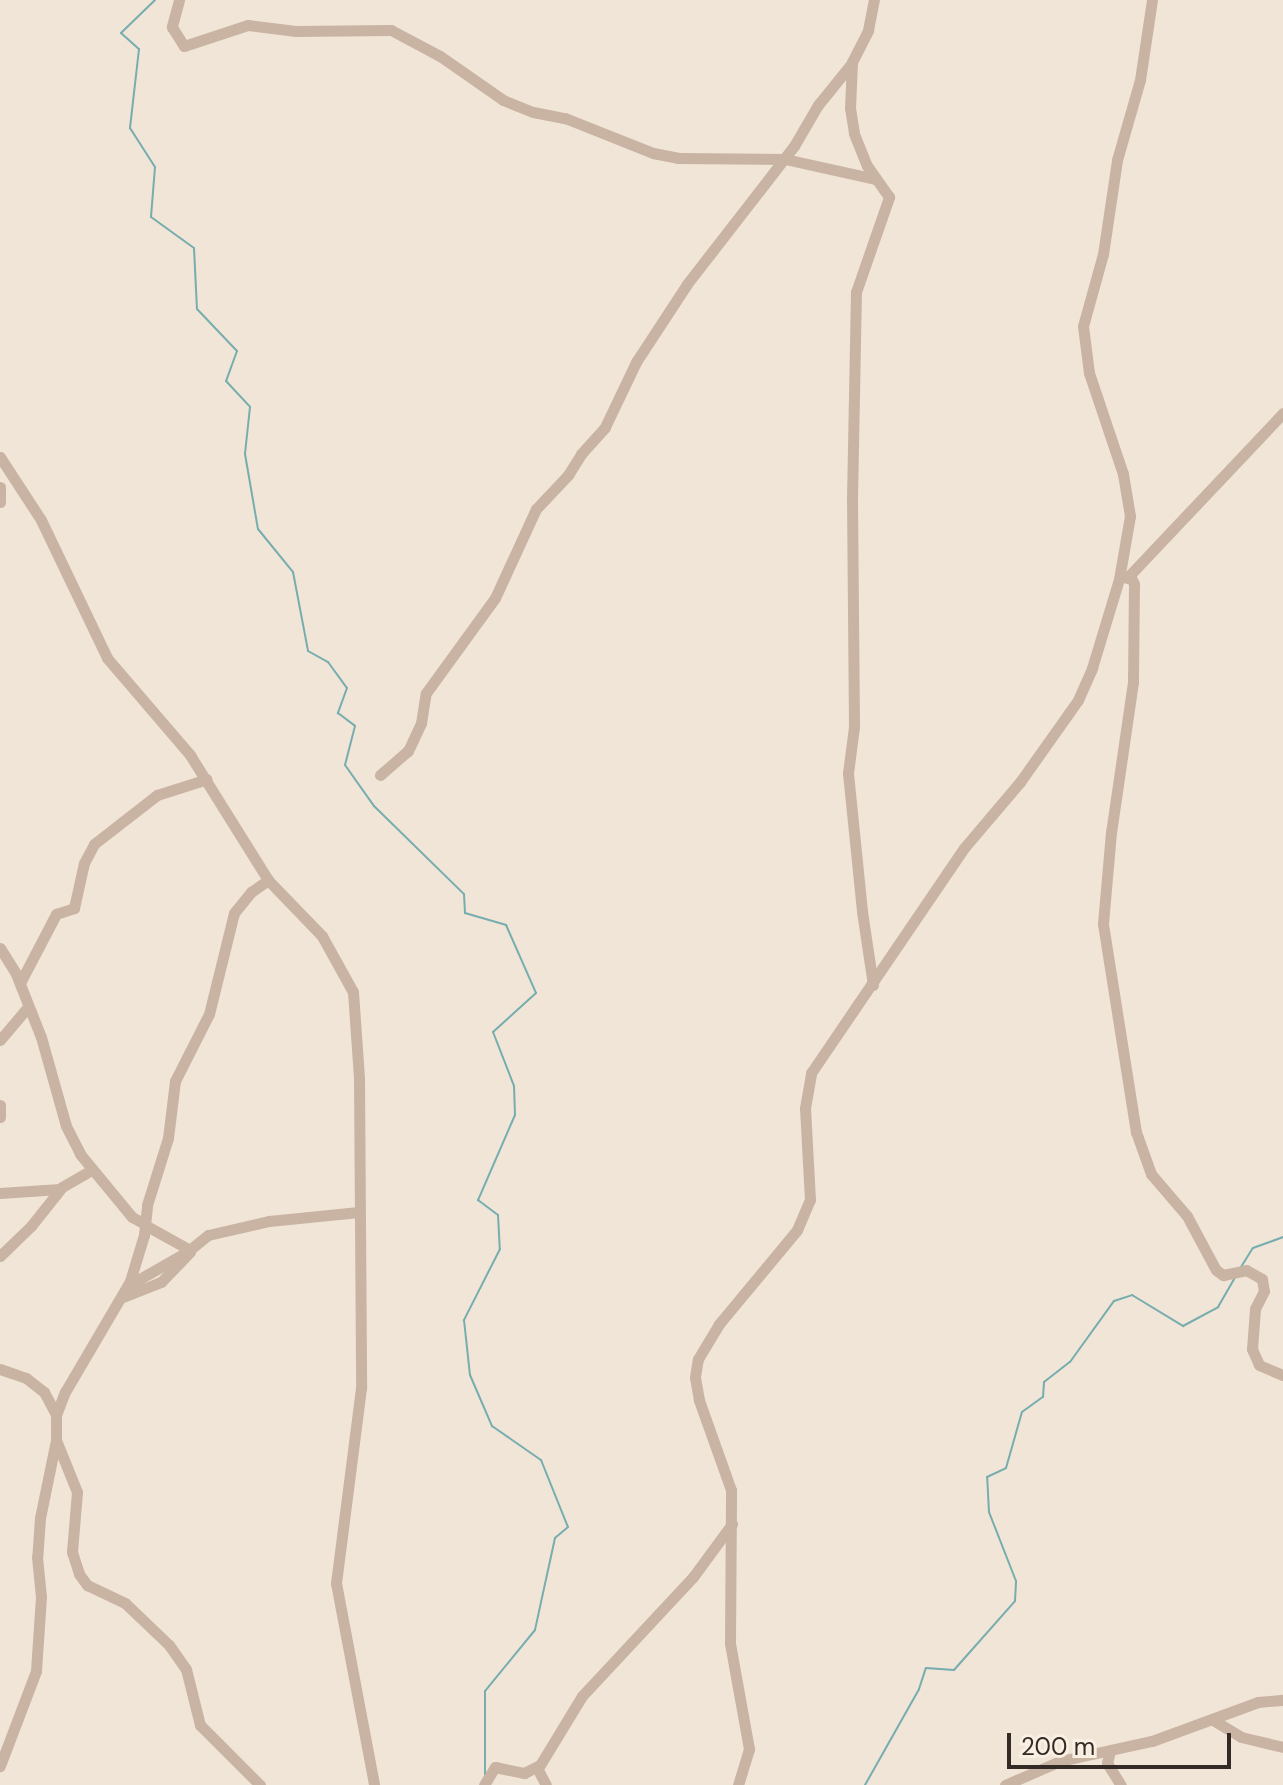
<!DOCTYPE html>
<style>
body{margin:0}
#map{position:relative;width:1283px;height:1785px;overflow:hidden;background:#f1e5d7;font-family:"DM Sans",sans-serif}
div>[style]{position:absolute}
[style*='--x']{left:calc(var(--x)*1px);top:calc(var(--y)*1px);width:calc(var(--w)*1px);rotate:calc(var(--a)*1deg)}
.stream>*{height:2px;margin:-1px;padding:0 1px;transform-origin:1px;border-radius:1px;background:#76adaf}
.minor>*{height:11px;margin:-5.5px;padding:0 5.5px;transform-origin:5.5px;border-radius:5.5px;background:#c9b4a3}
span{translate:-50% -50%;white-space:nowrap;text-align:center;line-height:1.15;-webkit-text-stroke:8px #f9efe3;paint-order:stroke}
.scale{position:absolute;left:1007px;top:1733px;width:224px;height:36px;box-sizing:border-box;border:4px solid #342a25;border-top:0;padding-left:10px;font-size:24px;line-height:28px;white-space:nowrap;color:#342a25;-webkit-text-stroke:6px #f9efe3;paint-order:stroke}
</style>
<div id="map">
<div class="stream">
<i style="--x:155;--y:0;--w:47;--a:135.9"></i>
<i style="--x:121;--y:33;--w:24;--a:42"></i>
<i style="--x:139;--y:49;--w:80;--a:96.5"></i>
<i style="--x:130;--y:128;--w:46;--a:57.3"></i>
<i style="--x:155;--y:167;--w:50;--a:94.6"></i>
<i style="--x:151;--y:217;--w:53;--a:35.8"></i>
<i style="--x:194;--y:248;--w:61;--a:87.2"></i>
<i style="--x:197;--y:309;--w:58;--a:46.4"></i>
<i style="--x:237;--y:351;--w:32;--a:110"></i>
<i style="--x:226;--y:381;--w:35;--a:47"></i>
<i style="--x:250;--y:407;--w:47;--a:96.1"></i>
<i style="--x:245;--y:454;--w:76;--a:80.2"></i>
<i style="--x:258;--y:529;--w:55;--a:50.9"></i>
<i style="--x:293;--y:572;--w:80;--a:79.2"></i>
<i style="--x:308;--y:651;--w:23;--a:29"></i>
<i style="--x:328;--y:662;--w:32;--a:54"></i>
<i style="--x:347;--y:688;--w:27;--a:110"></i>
<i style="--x:338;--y:713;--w:21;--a:37"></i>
<i style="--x:355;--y:726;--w:40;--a:104.4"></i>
<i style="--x:345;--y:765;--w:50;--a:54.7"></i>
<i style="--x:374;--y:806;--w:126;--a:44.4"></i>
<i style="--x:464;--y:894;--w:19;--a:87"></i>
<i style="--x:465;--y:913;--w:43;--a:16.3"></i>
<i style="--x:506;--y:925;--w:74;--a:66.2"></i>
<i style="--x:536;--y:993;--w:58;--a:137.8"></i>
<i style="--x:493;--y:1032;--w:58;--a:68.7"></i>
<i style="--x:514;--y:1086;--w:29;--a:88"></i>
<i style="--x:515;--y:1115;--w:93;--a:113.5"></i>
<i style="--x:478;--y:1200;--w:25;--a:37"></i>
<i style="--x:498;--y:1215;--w:34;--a:87"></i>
<i style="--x:500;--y:1249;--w:80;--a:116.9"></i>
<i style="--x:464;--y:1320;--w:55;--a:83.8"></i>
<i style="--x:470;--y:1375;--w:56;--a:66.7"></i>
<i style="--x:492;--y:1426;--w:60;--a:34.8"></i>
<i style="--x:541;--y:1460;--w:72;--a:68.1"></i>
<i style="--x:568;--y:1527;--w:17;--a:140"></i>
<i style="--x:555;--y:1538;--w:94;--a:102.3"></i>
<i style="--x:535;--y:1630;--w:79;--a:129.3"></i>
<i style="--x:485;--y:1691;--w:84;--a:90"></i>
<i style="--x:1241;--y:1267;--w:22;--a:-58"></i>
<i style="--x:1253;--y:1248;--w:32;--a:-20"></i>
<i style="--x:865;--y:1785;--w:110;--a:-60.6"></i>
<i style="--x:919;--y:1689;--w:22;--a:-72"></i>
<i style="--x:926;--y:1668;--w:28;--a:4"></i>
<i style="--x:954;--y:1670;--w:92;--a:-48.5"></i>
<i style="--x:1015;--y:1601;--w:20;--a:-87"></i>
<i style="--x:1016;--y:1581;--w:74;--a:-111.4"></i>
<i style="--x:989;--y:1512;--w:35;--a:-93"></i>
<i style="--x:987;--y:1477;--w:21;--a:-25"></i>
<i style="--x:1006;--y:1468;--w:58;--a:-74.1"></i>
<i style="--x:1022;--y:1412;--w:26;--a:-36"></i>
<i style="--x:1043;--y:1397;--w:15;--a:-86"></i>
<i style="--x:1044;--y:1382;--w:33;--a:-38"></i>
<i style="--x:1070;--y:1362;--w:75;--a:-54.2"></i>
<i style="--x:1114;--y:1301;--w:19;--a:-18"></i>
<i style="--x:1132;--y:1295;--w:60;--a:31.3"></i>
<i style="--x:1183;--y:1326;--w:40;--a:-28"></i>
<i style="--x:1218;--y:1307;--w:36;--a:-60"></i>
</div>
<div class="minor">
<i style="--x:179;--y:0;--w:28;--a:105"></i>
<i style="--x:172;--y:27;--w:22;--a:58"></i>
<i style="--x:184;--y:46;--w:67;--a:-18.2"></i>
<i style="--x:248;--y:25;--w:48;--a:7.1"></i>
<i style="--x:296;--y:31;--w:95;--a:-0.6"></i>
<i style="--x:391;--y:30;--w:55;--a:28"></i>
<i style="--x:440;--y:56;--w:77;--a:34.9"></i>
<i style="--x:503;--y:100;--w:32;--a:22"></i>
<i style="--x:533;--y:112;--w:33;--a:11"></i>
<i style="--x:565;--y:118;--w:95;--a:21.7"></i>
<i style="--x:653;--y:153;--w:25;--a:11"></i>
<i style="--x:678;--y:158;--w:107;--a:0.5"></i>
<i style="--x:785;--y:159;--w:92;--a:12.5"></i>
<i style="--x:0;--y:457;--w:75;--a:56.9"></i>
<i style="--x:41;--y:520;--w:153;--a:64.4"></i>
<i style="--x:107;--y:658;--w:128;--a:49.4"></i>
<i style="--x:190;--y:755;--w:147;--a:58"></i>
<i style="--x:268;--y:880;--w:78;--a:46"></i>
<i style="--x:322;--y:936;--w:64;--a:61"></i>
<i style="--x:353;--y:992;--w:86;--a:86"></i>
<i style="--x:359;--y:1078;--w:310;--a:89.6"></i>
<i style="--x:361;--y:1388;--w:197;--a:97.3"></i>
<i style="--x:336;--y:1583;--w:206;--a:79.3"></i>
<i style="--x:0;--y:487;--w:15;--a:90"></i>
<i style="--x:1130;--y:575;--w:10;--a:66"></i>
<i style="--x:1134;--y:584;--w:98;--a:90.6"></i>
<i style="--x:1133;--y:682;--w:152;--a:98.3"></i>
<i style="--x:1111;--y:832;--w:92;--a:95"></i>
<i style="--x:1103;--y:924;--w:211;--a:81"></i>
<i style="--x:1136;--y:1132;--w:45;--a:70.3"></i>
<i style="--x:1151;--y:1174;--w:55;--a:49.4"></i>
<i style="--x:1187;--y:1216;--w:61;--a:61.8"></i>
<i style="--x:1216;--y:1270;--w:9;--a:36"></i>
<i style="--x:1223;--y:1275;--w:24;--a:-12"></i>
<i style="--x:1246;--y:1270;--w:18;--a:29"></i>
<i style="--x:1262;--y:1279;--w:12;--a:81"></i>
<i style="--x:1264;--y:1291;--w:20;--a:117"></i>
<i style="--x:1255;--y:1309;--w:40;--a:94.3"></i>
<i style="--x:1252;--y:1349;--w:17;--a:66"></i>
<i style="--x:1259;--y:1365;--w:26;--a:23"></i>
<i style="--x:1127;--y:578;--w:227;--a:-46.6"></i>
<i style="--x:380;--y:775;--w:37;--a:-41"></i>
<i style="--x:408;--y:751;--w:31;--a:-65"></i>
<i style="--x:421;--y:723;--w:30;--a:-81"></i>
<i style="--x:426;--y:693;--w:117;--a:-54"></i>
<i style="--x:495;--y:598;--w:98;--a:-65.3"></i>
<i style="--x:536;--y:509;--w:47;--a:-46.7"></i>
<i style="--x:568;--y:475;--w:25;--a:-58"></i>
<i style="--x:581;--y:454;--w:36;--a:-48"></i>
<i style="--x:605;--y:427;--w:72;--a:-64.5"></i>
<i style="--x:636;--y:362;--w:93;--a:-56.8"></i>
<i style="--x:687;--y:284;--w:175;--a:-52.2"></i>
<i style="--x:794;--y:146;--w:48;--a:-59.7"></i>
<i style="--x:818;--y:105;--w:54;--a:-51"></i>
<i style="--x:0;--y:948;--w:31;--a:58"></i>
<i style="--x:16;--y:974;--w:68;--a:68.4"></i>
<i style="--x:41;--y:1037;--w:92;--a:74.3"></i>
<i style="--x:66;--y:1126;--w:31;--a:63"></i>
<i style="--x:80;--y:1154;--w:82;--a:50.5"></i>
<i style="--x:132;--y:1217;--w:15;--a:28"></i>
<i style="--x:20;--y:983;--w:78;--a:-62.4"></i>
<i style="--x:56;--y:914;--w:19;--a:-18"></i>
<i style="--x:74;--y:908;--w:46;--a:-77.5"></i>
<i style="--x:84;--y:863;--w:21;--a:-62"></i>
<i style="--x:94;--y:844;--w:80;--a:-37.9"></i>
<i style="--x:157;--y:795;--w:52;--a:-17.7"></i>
<i style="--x:873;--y:985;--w:75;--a:-98.5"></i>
<i style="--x:862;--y:911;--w:139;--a:-95.8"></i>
<i style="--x:848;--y:773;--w:46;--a:-82.6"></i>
<i style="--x:854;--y:727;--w:228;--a:-90.5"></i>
<i style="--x:852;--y:499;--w:207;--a:-88.9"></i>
<i style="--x:856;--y:292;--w:101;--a:-70.8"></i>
<i style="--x:889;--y:197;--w:38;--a:-125"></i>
<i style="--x:867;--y:166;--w:35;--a:-112"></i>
<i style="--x:854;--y:133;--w:25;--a:-99"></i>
<i style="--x:850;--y:108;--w:46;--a:-87.5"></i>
<i style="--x:852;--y:62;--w:36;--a:-63"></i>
<i style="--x:868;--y:30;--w:31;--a:-79"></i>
<i style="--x:0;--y:1040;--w:42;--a:-49.8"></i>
<i style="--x:0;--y:1105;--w:12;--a:90"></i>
<i style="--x:0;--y:1193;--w:60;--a:-3.8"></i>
<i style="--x:145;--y:1225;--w:51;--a:29.1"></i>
<i style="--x:0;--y:1256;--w:43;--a:-44.1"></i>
<i style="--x:31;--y:1226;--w:50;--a:-51.5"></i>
<i style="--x:62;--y:1187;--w:34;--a:-30"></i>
<i style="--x:129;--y:1285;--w:67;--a:-29.6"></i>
<i style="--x:187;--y:1252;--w:27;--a:-39"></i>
<i style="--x:208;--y:1235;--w:63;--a:-12.9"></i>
<i style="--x:269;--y:1221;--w:90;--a:-5.7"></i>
<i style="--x:123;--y:1297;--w:41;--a:-21.5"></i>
<i style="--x:161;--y:1282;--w:42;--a:-46"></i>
<i style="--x:0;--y:1369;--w:28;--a:19"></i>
<i style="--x:26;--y:1378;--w:23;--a:38"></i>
<i style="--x:44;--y:1392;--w:26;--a:62"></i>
<i style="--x:56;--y:1415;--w:25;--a:90"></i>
<i style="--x:56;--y:1440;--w:80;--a:101.6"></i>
<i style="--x:40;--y:1518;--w:39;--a:94"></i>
<i style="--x:37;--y:1557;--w:40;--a:84.3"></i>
<i style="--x:41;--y:1597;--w:74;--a:93.9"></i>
<i style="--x:36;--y:1671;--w:102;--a:110.8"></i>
<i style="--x:56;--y:1415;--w:25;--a:-69"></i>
<i style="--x:65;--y:1392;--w:129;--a:-59.6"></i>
<i style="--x:130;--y:1281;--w:48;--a:-73.1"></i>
<i style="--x:144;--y:1235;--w:30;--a:-84"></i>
<i style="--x:147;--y:1205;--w:70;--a:-72.6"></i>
<i style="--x:168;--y:1138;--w:57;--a:-83"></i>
<i style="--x:175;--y:1081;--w:75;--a:-63.1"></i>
<i style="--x:209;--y:1014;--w:104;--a:-76.1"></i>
<i style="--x:234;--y:913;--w:27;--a:-51"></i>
<i style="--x:251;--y:892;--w:21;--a:-35"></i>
<i style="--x:56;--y:1440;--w:56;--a:68"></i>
<i style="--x:77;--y:1492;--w:60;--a:94.8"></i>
<i style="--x:72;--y:1552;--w:23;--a:72"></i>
<i style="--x:79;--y:1574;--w:14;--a:54"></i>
<i style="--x:87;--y:1585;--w:42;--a:25.3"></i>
<i style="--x:125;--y:1603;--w:61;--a:43.7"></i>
<i style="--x:169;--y:1645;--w:29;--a:55"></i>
<i style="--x:186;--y:1669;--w:58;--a:76"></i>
<i style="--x:200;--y:1725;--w:85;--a:45"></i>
<i style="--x:1213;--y:1720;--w:33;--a:31"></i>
<i style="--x:1241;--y:1737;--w:43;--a:13.4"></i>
<i style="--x:1110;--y:1751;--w:12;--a:104"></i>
<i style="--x:1107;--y:1763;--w:26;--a:58"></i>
<i style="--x:537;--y:1768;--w:19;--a:62"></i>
<i style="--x:484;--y:1785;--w:21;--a:-59"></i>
<i style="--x:495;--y:1767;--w:30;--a:12"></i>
<i style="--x:524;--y:1773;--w:18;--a:-27"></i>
<i style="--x:540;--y:1765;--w:81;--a:-58.7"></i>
<i style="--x:582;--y:1696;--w:163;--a:-47"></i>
<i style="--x:693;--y:1577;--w:66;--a:-53.7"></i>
<i style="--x:738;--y:1785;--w:38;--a:-73"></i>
<i style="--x:749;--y:1749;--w:108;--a:-100.2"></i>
<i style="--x:730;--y:1643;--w:153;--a:-89.6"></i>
<i style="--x:731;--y:1490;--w:96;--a:-109.6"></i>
<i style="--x:699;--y:1400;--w:23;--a:-100"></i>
<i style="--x:695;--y:1377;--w:18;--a:-81"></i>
<i style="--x:698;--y:1359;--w:41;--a:-59"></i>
<i style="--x:719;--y:1324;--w:122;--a:-50.3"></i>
<i style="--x:797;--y:1230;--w:33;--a:-67"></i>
<i style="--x:810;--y:1200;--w:92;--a:-93.1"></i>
<i style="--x:805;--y:1108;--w:36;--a:-80"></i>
<i style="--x:811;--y:1073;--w:272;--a:-55.8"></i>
<i style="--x:964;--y:848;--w:87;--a:-49.7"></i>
<i style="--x:1020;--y:782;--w:100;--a:-54.7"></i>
<i style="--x:1078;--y:700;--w:35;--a:-66"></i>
<i style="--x:1092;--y:668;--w:93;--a:-73.1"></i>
<i style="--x:1119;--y:579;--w:64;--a:-80.1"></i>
<i style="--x:1130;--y:516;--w:43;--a:-99.5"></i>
<i style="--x:1123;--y:474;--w:107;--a:-108.6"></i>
<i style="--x:1089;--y:373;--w:47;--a:-97.3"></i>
<i style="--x:1083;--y:326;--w:75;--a:-74.5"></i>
<i style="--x:1103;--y:254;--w:95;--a:-81.5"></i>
<i style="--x:1117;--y:160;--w:83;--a:-74"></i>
<i style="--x:1140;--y:80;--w:81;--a:-81.5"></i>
<i style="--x:1005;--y:1785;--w:60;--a:-23.6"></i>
<i style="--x:1060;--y:1761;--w:94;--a:-12.3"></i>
<i style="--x:1152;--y:1741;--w:113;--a:-20.2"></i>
<i style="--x:1258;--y:1702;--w:25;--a:-5"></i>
</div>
<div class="scale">200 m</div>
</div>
